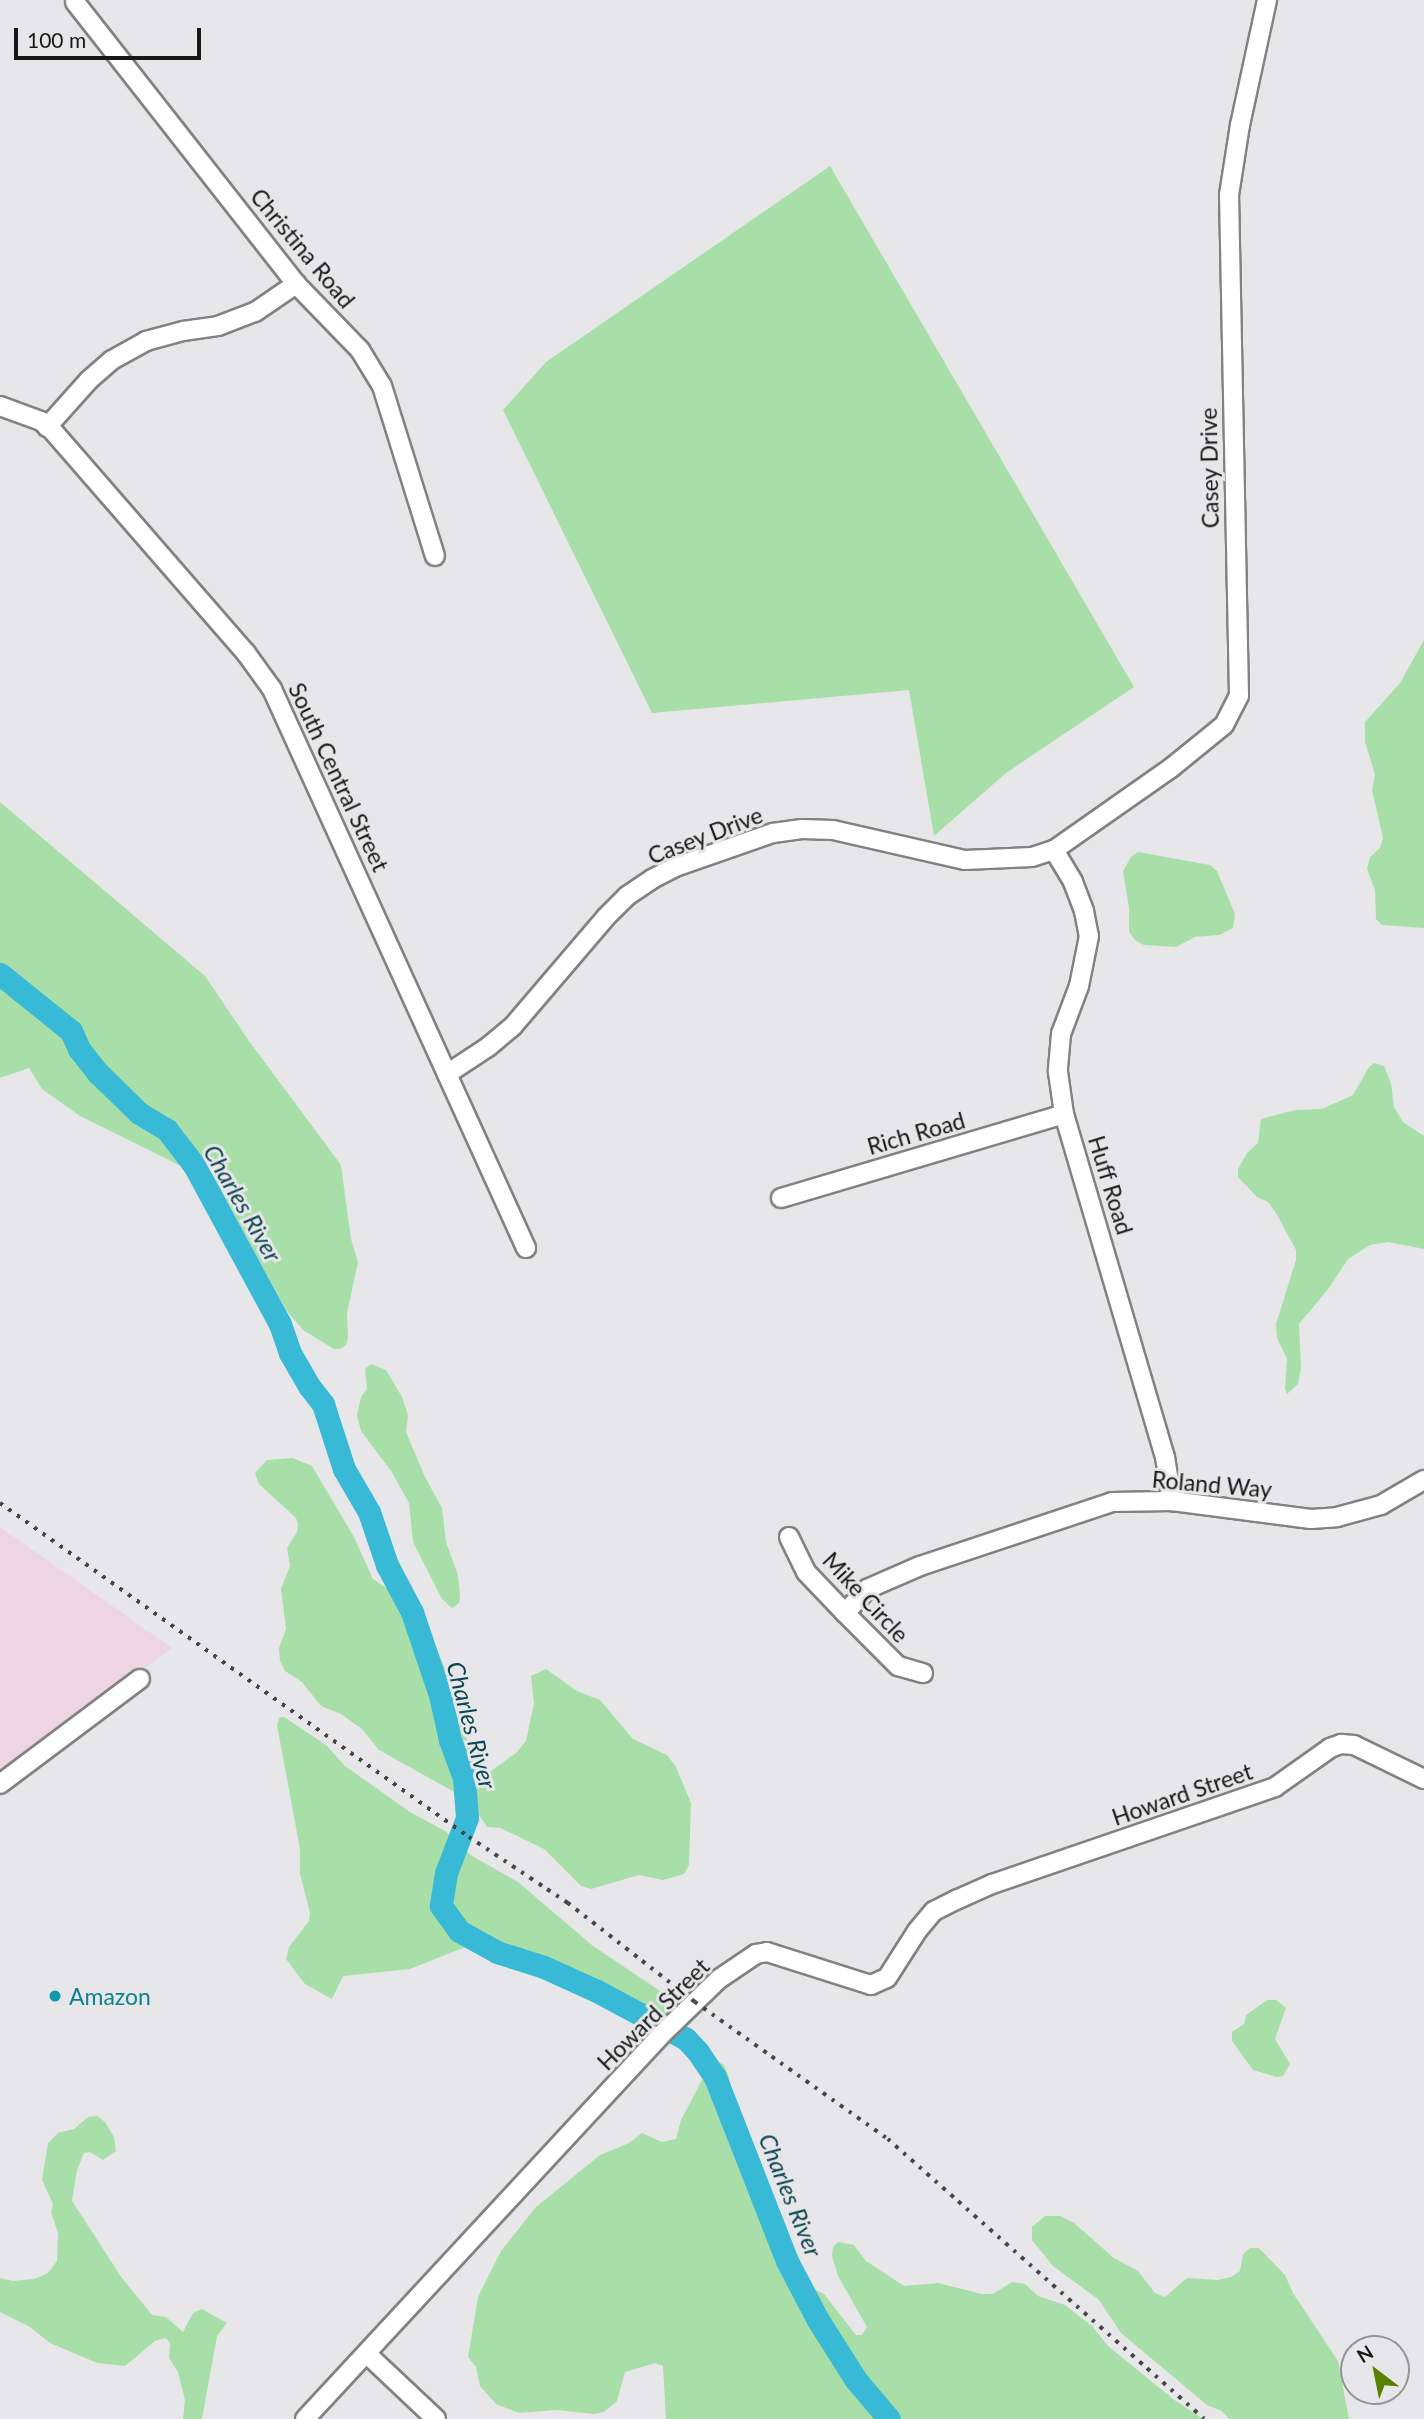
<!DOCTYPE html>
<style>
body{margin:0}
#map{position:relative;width:1424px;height:2419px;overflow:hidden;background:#e7e7e9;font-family:Lato,sans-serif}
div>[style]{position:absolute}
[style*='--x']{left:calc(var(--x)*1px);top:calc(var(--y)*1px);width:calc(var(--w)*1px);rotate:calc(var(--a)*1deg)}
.industrial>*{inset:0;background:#edd6e2}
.green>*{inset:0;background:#a8dfa9}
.river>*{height:23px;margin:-11.5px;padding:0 11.5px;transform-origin:11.5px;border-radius:11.5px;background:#38b9d5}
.roads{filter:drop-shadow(2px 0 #828283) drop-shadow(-2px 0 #828283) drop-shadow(0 2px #828283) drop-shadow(0 -2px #828283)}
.minor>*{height:18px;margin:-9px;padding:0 9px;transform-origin:9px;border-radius:9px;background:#fff}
.rail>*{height:3.5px;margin-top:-1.75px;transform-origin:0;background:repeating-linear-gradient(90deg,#444545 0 3.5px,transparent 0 10.5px)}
.dots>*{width:19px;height:19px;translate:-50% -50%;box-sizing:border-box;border:4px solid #e7e7e9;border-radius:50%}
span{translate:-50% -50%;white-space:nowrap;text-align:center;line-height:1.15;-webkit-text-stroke:6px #e7e7e9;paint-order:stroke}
.street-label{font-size:23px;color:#161717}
.culture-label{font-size:23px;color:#0d838f}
.left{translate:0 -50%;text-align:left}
.water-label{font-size:24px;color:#0d4551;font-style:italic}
.north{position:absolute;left:1340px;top:2335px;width:70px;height:70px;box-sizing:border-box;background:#e7e7e9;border:2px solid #939495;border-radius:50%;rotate:328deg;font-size:19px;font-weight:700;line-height:28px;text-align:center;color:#161717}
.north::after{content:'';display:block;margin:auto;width:24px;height:32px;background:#588002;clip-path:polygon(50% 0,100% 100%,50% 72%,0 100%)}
.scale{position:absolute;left:14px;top:28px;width:187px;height:32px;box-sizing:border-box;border:4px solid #161717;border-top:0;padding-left:9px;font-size:21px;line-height:24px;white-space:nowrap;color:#161717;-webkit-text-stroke:5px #e7e7e9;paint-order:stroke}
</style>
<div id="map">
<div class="industrial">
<i style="clip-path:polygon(0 1527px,172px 1648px,0 1773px)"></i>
</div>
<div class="green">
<i style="clip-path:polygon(830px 166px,1134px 687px,1006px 773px,934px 836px,909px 690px,652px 713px,503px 410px,546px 362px)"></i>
<i style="clip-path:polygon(1424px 640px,1424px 928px,1382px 925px,1376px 919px,1375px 890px,1367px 869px,1370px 857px,1380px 848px,1383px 838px,1372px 790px,1375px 774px,1365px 742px,1365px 722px,1400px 683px)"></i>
<i style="clip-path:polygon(0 802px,205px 976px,249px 1041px,341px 1165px,351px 1239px,358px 1262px,347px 1313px,348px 1338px,346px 1345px,340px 1349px,334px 1349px,303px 1330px,286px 1310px,221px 1190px,189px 1170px,80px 1116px,42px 1089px,29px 1068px,0 1078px)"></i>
<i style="clip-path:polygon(1138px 852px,1210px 865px,1217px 871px,1235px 914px,1233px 928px,1219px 935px,1195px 937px,1176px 947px,1144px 945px,1136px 941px,1129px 932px,1129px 908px,1123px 871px,1131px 857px)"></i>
<i style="clip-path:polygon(1374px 1063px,1384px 1066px,1391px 1083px,1394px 1107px,1403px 1122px,1424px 1136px,1424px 1249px,1388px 1242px,1370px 1245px,1348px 1259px,1329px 1288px,1299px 1324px,1301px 1368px,1298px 1384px,1287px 1394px,1285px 1389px,1287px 1359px,1277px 1338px,1276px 1324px,1296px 1260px,1296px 1250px,1276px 1213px,1268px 1202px,1257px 1197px,1238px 1177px,1238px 1169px,1247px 1153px,1258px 1143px,1261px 1119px,1295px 1110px,1322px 1109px,1353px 1095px,1369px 1067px)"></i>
<i style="clip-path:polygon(371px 1364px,386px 1370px,402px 1397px,408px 1415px,406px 1432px,425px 1477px,442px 1508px,446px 1542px,458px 1575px,460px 1596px,459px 1603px,452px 1608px,442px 1599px,413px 1542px,409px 1503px,391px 1471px,361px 1431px,357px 1415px,361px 1397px,367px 1389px,365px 1369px)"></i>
<i style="clip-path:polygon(293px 1458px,312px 1466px,354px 1537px,373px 1579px,388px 1589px,409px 1586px,413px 1593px,450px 1680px,472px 1757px,491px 1771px,516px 1753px,526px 1741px,534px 1703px,531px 1676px,546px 1669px,577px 1691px,600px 1700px,633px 1739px,667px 1755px,676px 1767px,691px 1803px,689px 1865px,684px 1874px,663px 1880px,639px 1875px,591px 1889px,581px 1886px,544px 1849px,501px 1828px,487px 1827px,473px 1806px,456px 1793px,379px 1750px,362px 1729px,341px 1714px,321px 1706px,302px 1682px,285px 1671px,280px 1661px,279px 1648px,286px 1629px,281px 1589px,290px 1566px,287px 1548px,297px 1532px,298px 1524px,296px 1518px,259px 1484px,255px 1473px,267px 1460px)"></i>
<i style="clip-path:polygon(284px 1717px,326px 1745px,345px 1766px,410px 1812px,445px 1831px,472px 1856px,518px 1882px,593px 1946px,672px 1999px,678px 2010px,667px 2019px,581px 1972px,503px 1942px,476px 1938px,468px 1946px,410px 1969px,343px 1976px,332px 1999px,305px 1984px,286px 1959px,289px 1947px,309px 1921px,310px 1913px,300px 1874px,300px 1849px,277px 1725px,279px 1718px)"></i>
<i style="clip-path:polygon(1267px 2000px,1276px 2000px,1286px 2008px,1275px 2039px,1290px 2064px,1283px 2076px,1277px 2077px,1253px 2070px,1232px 2041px,1232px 2032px,1244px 2024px,1246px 2015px)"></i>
<i style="clip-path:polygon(713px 2059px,724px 2065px,728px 2074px,739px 2116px,748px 2133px,750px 2154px,808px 2286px,824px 2294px,856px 2335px,862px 2335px,867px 2327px,838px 2276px,832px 2256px,833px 2247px,838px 2242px,854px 2245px,866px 2261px,904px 2286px,938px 2283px,982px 2294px,993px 2294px,1012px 2282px,1025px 2284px,1038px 2296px,1065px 2305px,1093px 2327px,1108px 2346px,1173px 2399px,1203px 2419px,666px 2419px,663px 2366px,655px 2363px,625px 2372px,617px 2401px,604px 2412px,594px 2414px,557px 2410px,519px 2413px,496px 2404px,480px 2386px,476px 2367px,468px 2357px,478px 2297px,501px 2251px,536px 2207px,600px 2155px,629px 2143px,642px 2133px,662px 2142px,676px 2139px,681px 2120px)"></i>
<i style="clip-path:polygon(97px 2116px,105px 2122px,114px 2137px,116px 2151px,103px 2160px,90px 2152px,84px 2153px,77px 2170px,72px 2201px,122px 2278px,152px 2315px,166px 2317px,183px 2332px,193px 2313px,202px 2309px,227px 2323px,217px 2336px,202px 2419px,183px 2419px,185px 2400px,178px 2372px,169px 2358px,170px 2344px,166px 2338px,155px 2341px,125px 2366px,97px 2363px,50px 2343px,30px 2327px,0 2312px,0 2278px,13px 2281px,34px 2279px,48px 2273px,57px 2261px,58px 2233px,51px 2212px,53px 2204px,42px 2180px,48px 2143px,58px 2133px,74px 2129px,88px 2117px)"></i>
<i style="clip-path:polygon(1045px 2216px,1060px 2216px,1074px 2223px,1114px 2258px,1138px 2271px,1155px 2293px,1165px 2297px,1187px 2278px,1218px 2280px,1231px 2277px,1240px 2271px,1243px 2254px,1250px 2248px,1259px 2248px,1285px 2275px,1293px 2293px,1338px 2361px,1349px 2419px,1229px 2419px,1222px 2411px,1207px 2405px,1121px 2333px,1099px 2300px,1053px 2266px,1032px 2240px,1032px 2227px)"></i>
</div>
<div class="river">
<i style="--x:0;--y:974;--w:91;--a:38.8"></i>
<i style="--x:71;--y:1031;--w:20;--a:66"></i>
<i style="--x:79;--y:1049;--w:31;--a:52"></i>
<i style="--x:98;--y:1073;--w:57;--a:44.3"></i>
<i style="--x:139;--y:1113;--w:33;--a:31"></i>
<i style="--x:167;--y:1130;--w:44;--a:52.4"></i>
<i style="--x:194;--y:1165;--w:181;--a:61.6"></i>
<i style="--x:280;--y:1324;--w:31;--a:71"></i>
<i style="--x:290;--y:1353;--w:38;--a:60"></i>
<i style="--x:309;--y:1386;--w:23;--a:52"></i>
<i style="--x:323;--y:1404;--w:68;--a:72.1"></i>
<i style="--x:344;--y:1469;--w:50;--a:59.8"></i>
<i style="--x:369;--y:1512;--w:56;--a:71.2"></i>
<i style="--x:387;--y:1565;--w:53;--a:62"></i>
<i style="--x:412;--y:1612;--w:88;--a:71.4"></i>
<i style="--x:440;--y:1695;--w:46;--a:77.5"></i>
<i style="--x:450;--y:1740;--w:40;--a:69.8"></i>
<i style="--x:464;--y:1778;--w:40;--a:85.7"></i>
<i style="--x:467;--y:1818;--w:59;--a:110.9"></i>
<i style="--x:446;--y:1873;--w:33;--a:99"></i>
<i style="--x:441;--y:1906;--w:31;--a:54"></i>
<i style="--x:459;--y:1931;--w:43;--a:28.9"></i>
<i style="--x:497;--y:1952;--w:49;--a:17.7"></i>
<i style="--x:544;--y:1967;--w:58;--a:24.4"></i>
<i style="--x:597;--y:1991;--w:101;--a:28.3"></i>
<i style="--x:686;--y:2039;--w:18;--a:47"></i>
<i style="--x:698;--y:2052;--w:30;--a:56"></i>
<i style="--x:715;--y:2077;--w:198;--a:68.6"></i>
<i style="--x:787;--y:2261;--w:67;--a:62.3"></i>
<i style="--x:818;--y:2320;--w:71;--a:57.7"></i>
<i style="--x:856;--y:2380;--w:51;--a:49.8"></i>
</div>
<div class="roads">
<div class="minor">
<i style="--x:75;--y:2;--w:358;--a:51.9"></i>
<i style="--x:296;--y:284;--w:92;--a:45.9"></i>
<i style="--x:360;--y:350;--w:42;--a:58.6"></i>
<i style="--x:382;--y:386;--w:178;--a:72.7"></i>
<i style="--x:0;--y:406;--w:44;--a:20.1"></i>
<i style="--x:41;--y:421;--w:14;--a:39"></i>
<i style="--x:52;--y:430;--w:296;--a:49"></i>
<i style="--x:246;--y:653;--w:44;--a:54.2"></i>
<i style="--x:272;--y:689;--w:614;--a:65.56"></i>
<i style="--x:47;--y:427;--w:63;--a:-48.2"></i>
<i style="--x:89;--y:380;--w:30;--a:-41"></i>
<i style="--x:112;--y:360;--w:39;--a:-29"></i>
<i style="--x:146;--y:341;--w:38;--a:-15"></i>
<i style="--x:183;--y:331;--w:35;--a:-8"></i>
<i style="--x:218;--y:326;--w:40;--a:-21"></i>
<i style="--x:255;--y:312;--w:50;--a:-34.3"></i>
<i style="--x:1054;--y:850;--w:143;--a:-35"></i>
<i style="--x:1171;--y:768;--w:68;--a:-39.1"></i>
<i style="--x:1224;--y:725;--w:33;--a:-63"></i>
<i style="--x:1239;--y:696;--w:501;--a:-91.14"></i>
<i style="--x:1229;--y:195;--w:71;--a:-81.1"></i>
<i style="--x:1240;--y:125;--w:128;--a:-77.8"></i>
<i style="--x:447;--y:1074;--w:49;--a:-33.4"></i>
<i style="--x:488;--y:1047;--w:33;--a:-40"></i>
<i style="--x:513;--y:1026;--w:143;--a:-49.5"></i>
<i style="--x:606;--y:917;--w:30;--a:-45"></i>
<i style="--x:627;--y:896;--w:30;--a:-34"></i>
<i style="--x:652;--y:879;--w:29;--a:-27"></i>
<i style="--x:678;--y:866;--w:101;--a:-19.2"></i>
<i style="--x:773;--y:833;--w:29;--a:-8"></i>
<i style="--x:802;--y:829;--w:31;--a:2"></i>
<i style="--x:833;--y:830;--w:135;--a:12.8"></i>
<i style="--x:965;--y:860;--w:67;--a:-2.6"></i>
<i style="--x:1032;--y:857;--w:23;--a:-18"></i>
<i style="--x:1054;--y:850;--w:37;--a:59"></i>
<i style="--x:1073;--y:882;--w:31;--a:69"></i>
<i style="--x:1084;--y:911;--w:25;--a:79"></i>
<i style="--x:1089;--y:936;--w:51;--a:101.3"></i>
<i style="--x:1079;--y:986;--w:51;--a:110.6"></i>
<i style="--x:1061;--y:1034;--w:38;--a:95"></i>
<i style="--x:1058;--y:1072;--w:42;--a:81.9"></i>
<i style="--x:1064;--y:1114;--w:358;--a:73.6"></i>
<i style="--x:1165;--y:1457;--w:45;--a:81"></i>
<i style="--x:781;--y:1198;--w:295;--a:-16.5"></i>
<i style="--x:789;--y:1537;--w:39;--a:64"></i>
<i style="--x:806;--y:1572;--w:57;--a:46.4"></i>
<i style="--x:845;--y:1613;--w:75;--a:45"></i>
<i style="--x:898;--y:1666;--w:26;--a:16"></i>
<i style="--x:845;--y:1613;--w:33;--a:-47"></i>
<i style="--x:867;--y:1589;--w:58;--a:-23.5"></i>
<i style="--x:920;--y:1566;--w:202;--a:-18.4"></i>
<i style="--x:1112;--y:1502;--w:60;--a:-1"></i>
<i style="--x:1172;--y:1501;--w:140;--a:7.4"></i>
<i style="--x:1311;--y:1519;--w:26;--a:-4"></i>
<i style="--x:1337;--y:1517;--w:46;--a:-15.3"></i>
<i style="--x:1381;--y:1505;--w:50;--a:-30.2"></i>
<i style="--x:0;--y:1784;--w:175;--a:-36.9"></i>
<i style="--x:367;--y:2354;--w:95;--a:43.3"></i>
<i style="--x:305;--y:2419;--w:525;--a:-47.16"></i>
<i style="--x:662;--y:2034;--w:79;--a:-44"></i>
<i style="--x:719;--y:1979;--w:45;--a:-34"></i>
<i style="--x:756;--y:1954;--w:11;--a:-10"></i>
<i style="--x:767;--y:1952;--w:109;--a:17.6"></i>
<i style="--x:871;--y:1985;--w:17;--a:-24"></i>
<i style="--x:887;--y:1978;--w:56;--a:-57.4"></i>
<i style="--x:917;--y:1931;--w:26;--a:-50"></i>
<i style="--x:934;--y:1911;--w:25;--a:-27"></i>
<i style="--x:956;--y:1900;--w:39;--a:-24"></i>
<i style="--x:992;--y:1884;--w:299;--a:-18.9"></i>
<i style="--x:1275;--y:1787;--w:67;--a:-35.3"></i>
<i style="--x:1330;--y:1748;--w:12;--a:-20"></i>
<i style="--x:1341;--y:1744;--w:13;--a:4"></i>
<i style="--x:1354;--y:1745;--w:78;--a:25.9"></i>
</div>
</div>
<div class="rail">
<i style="--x:0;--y:1503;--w:576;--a:35.46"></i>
<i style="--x:469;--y:1837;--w:119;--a:33.7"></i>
<i style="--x:568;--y:1903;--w:161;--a:37.9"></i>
<i style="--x:695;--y:2002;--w:237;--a:35.4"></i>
<i style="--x:888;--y:2139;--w:422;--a:41.5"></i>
</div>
<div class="dots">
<i style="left:55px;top:1996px;background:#0f9aa8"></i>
</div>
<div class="street-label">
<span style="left:303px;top:248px;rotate:50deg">Christina Road</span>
<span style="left:1209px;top:468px;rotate:-91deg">Casey Drive</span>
<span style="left:339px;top:777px;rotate:65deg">South Central Street</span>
<span style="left:705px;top:835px;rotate:-21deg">Casey Drive</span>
<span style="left:916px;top:1133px;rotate:-16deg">Rich Road</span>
<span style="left:1111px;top:1185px;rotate:73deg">Huff Road</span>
<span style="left:1212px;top:1484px;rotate:5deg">Roland Way</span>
<span style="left:866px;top:1597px;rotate:47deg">Mike Circle</span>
<span style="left:1182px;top:1794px;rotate:-19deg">Howard Street</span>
<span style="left:653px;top:2014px;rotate:-45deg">Howard Street</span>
</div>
<div class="culture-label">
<span class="left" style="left:69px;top:1996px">Amazon</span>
</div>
<div class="water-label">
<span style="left:243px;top:1203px;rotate:60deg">Charles River</span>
<span style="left:472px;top:1725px;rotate:75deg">Charles River</span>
<span style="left:791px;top:2195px;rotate:68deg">Charles River</span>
</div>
<div class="north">N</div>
<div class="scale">100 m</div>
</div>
